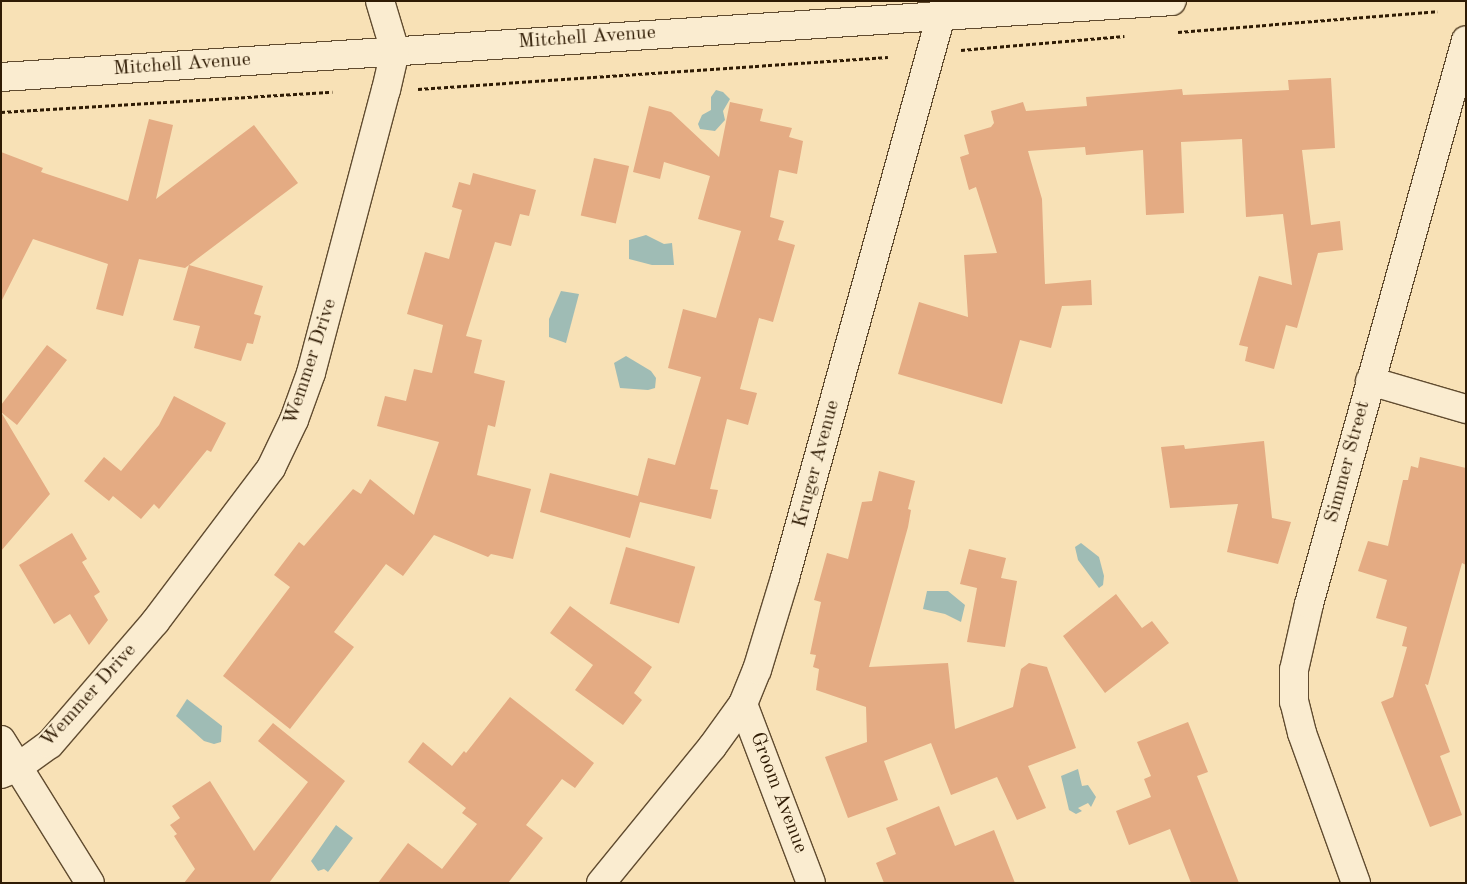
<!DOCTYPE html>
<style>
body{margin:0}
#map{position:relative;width:1467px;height:884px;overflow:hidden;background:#f8e1b6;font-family:"Old Standard TT",serif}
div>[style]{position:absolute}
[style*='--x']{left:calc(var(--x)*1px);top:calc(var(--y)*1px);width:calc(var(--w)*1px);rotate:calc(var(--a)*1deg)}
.water>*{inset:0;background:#9fbcb5}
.building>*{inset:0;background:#e4ab83;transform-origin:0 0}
.path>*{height:3px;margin-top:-1.5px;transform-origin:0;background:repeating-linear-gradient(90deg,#2f1b04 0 4px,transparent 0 6.5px)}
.roads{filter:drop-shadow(1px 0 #614c30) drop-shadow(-1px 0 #614c30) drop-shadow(0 1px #614c30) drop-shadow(0 -1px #614c30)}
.minor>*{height:28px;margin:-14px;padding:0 14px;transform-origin:14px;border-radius:14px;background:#faecd0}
span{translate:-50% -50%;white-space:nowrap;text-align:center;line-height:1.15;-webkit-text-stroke:4px #faecd0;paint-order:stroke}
.street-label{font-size:20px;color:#2f1b04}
.frame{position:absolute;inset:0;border:2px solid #2f1b04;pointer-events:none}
</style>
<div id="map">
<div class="water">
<i style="clip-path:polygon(716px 90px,723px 92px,730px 99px,723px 111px,725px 120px,715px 131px,700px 129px,698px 124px,702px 115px,711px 110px,711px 97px)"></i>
<i style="clip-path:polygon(646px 235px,664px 244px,672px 243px,674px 265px,652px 265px,629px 259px,629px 240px)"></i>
<i style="clip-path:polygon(561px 291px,579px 294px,566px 343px,549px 337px,549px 319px)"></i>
<i style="clip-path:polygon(626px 356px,651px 371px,656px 378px,655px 388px,648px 390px,620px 388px,614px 363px)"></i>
<i style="clip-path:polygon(1081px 543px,1099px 557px,1104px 576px,1103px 585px,1099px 588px,1078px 560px,1075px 547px)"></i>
<i style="clip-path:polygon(927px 591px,948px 591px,965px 605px,961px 622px,945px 614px,923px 609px)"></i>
<i style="clip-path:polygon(187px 699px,222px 726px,221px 742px,214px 744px,204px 741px,176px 716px)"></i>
<i style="clip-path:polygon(1078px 769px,1082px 786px,1088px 785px,1096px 797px,1091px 807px,1088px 803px,1078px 808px,1082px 811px,1076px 814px,1069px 810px,1061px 776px)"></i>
<i style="clip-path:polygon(336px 825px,353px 838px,328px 872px,324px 869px,318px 871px,311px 861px)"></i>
</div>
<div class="building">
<i style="clip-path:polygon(1331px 78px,1335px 148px,1302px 150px,1311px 225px,1340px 221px,1343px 250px,1318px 253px,1297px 328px,1286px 325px,1274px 369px,1245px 361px,1248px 347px,1239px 345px,1259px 276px,1292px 285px,1283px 214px,1246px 217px,1242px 139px,1181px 142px,1184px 213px,1146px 215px,1143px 150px,1086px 155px,1085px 147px,1028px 151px,1042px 199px,1045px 284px,1091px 280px,1092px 305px,1062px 306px,1051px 348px,1020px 340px,1002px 404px,898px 374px,919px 302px,968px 317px,964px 255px,997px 253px,976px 187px,969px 190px,960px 157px,969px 154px,964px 135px,991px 127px,994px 123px,991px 111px,1023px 102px,1026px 111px,1087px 106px,1086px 97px,1182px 89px,1183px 95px,1289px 90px,1288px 80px)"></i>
<i style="clip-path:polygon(730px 102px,763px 109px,760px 121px,792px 128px,789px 137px,803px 141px,797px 174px,779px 170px,770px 217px,784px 221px,778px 240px,795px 245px,773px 322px,759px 318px,740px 389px,757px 393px,748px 425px,727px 419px,710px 489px,718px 490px,711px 519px,640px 502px,630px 538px,540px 512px,550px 473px,638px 496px,648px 458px,675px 465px,701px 377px,668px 368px,683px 309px,716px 318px,741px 231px,698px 219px,710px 176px,664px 162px,660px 179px,633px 172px,649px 106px,671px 112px,719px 157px)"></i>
<i style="clip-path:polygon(149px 119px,173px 125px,156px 199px,254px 125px,298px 183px,189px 265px,263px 286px,254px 314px,261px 316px,253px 344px,247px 343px,241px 361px,194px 348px,200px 326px,173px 320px,189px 265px,185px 268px,139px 259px,123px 316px,96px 309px,108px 264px,33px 239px,1px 302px,1px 152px,43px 168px,41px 172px,128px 201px)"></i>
<i style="left:594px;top:158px;width:36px;height:59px;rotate:13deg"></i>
<i style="clip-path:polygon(473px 173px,536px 190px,529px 216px,520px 214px,511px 246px,495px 242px,466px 336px,482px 340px,474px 373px,505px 381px,495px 427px,488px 425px,477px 475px,531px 489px,513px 559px,491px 554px,488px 557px,434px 535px,403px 576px,386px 564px,334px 632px,354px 647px,290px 729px,223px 676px,290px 587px,274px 575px,299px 542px,304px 546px,353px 489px,361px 494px,370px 479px,414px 515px,439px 442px,377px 426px,385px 396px,406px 401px,414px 369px,432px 373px,443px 325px,407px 314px,425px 252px,449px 259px,462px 210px,452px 207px,459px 182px,470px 185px)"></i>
<i style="clip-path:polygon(47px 345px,67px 360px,17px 425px,1px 412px,50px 494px,1px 551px,1px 405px)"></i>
<i style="clip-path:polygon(174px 396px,226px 423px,211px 452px,207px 450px,159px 509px,154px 504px,141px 519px,113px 496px,109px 501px,84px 481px,104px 457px,121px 471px,159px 425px)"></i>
<i style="clip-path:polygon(1264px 441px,1272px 518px,1291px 522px,1278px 564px,1227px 552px,1238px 504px,1170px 508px,1161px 447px,1184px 445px,1185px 449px)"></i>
<i style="clip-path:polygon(1420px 457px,1466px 468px,1466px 565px,1462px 563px,1428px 685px,1425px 684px,1450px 752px,1440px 756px,1462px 815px,1430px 827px,1381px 702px,1393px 697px,1407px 647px,1402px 646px,1407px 627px,1376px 618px,1387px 580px,1358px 571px,1368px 541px,1388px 546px,1403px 480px,1408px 480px,1411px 466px,1418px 468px)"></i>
<i style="clip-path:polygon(879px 471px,915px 481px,908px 509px,911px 510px,908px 527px,869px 667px,948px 663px,955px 729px,1013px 707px,1021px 669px,1029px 663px,1047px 667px,1076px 748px,1028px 766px,1046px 808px,1017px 820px,997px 777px,951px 795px,931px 743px,884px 761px,898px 800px,848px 818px,825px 757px,867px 742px,866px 707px,816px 690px,819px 669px,813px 667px,816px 655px,810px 654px,821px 602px,814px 600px,827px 553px,848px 559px,862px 502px,872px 501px)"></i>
<i style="clip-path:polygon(72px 533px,87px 559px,82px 562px,100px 592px,94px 596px,108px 620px,89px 645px,70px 614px,54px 624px,19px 565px)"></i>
<i style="left:626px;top:547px;width:72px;height:59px;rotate:16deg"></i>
<i style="clip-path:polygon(969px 549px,1006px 558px,1001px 578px,1017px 581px,1005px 647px,967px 642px,977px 588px,960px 584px)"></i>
<i style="clip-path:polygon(1116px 594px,1142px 628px,1152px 621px,1169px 643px,1105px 693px,1063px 636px)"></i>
<i style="clip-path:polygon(570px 606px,652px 667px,634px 693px,642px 700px,623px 725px,575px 690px,593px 665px,550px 633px)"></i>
<i style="clip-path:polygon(510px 697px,594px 763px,575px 788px,562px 779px,526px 825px,543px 838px,508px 883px,378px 883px,408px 843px,442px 869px,477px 824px,462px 813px,466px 808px,408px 762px,423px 742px,452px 766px,464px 751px,466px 753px)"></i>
<i style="clip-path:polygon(1188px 722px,1208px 772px,1197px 776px,1239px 883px,1191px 883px,1170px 829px,1129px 845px,1116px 811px,1151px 797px,1144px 779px,1151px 776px,1137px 742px)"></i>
<i style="clip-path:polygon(273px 723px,345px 781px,269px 883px,184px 883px,195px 869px,174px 836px,177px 834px,170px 825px,180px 818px,172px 806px,210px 781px,254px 851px,308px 782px,258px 741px)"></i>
<i style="clip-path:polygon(939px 806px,955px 846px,994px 830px,1015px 883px,884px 883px,876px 863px,896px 854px,886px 828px)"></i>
</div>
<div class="path">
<i style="--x:1178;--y:32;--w:260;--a:-4.6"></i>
<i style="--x:961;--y:50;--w:164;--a:-4.9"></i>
<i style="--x:418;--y:89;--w:471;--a:-3.9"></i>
<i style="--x:1;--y:112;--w:332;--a:-3.5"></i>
</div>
<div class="roads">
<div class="minor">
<i style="--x:1;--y:77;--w:1173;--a:-3.71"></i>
<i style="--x:1370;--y:381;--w:100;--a:16.3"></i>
<i style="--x:743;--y:704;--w:191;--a:69.2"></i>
<i style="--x:1;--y:740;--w:168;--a:58.1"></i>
<i style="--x:1;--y:774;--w:18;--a:-22"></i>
<i style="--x:18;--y:767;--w:39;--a:-36"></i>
<i style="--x:50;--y:744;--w:161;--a:-49.3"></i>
<i style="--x:155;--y:622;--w:193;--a:-53"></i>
<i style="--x:271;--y:468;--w:53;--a:-64.4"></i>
<i style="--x:294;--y:420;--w:50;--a:-70.1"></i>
<i style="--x:311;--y:373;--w:293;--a:-75.2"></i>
<i style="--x:386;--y:90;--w:40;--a:-77"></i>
<i style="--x:395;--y:51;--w:52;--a:-106.7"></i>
<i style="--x:601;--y:883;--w:176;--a:-50.8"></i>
<i style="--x:712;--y:747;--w:53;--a:-54.2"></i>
<i style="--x:743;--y:704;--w:37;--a:-68"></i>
<i style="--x:757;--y:670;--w:96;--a:-73.1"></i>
<i style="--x:785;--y:578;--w:599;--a:-74.5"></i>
<i style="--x:1356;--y:883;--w:159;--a:-109.8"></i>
<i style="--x:1302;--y:733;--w:32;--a:-104"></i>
<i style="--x:1294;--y:702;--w:32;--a:-90"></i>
<i style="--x:1294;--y:670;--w:68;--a:-77.2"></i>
<i style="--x:1309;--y:604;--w:585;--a:-74.44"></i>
</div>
</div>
<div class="street-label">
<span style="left:587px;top:38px;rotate:-4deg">Mitchell Avenue</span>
<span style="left:182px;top:65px;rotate:-4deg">Mitchell Avenue</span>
<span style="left:311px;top:362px;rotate:-72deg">Wemmer Drive</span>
<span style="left:1348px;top:462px;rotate:-75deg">Simmer Street</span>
<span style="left:817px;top:464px;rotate:-75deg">Kruger Avenue</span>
<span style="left:89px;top:696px;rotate:-48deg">Wemmer Drive</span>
<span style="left:778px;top:793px;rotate:69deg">Groom Avenue</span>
</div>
<div class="frame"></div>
</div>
